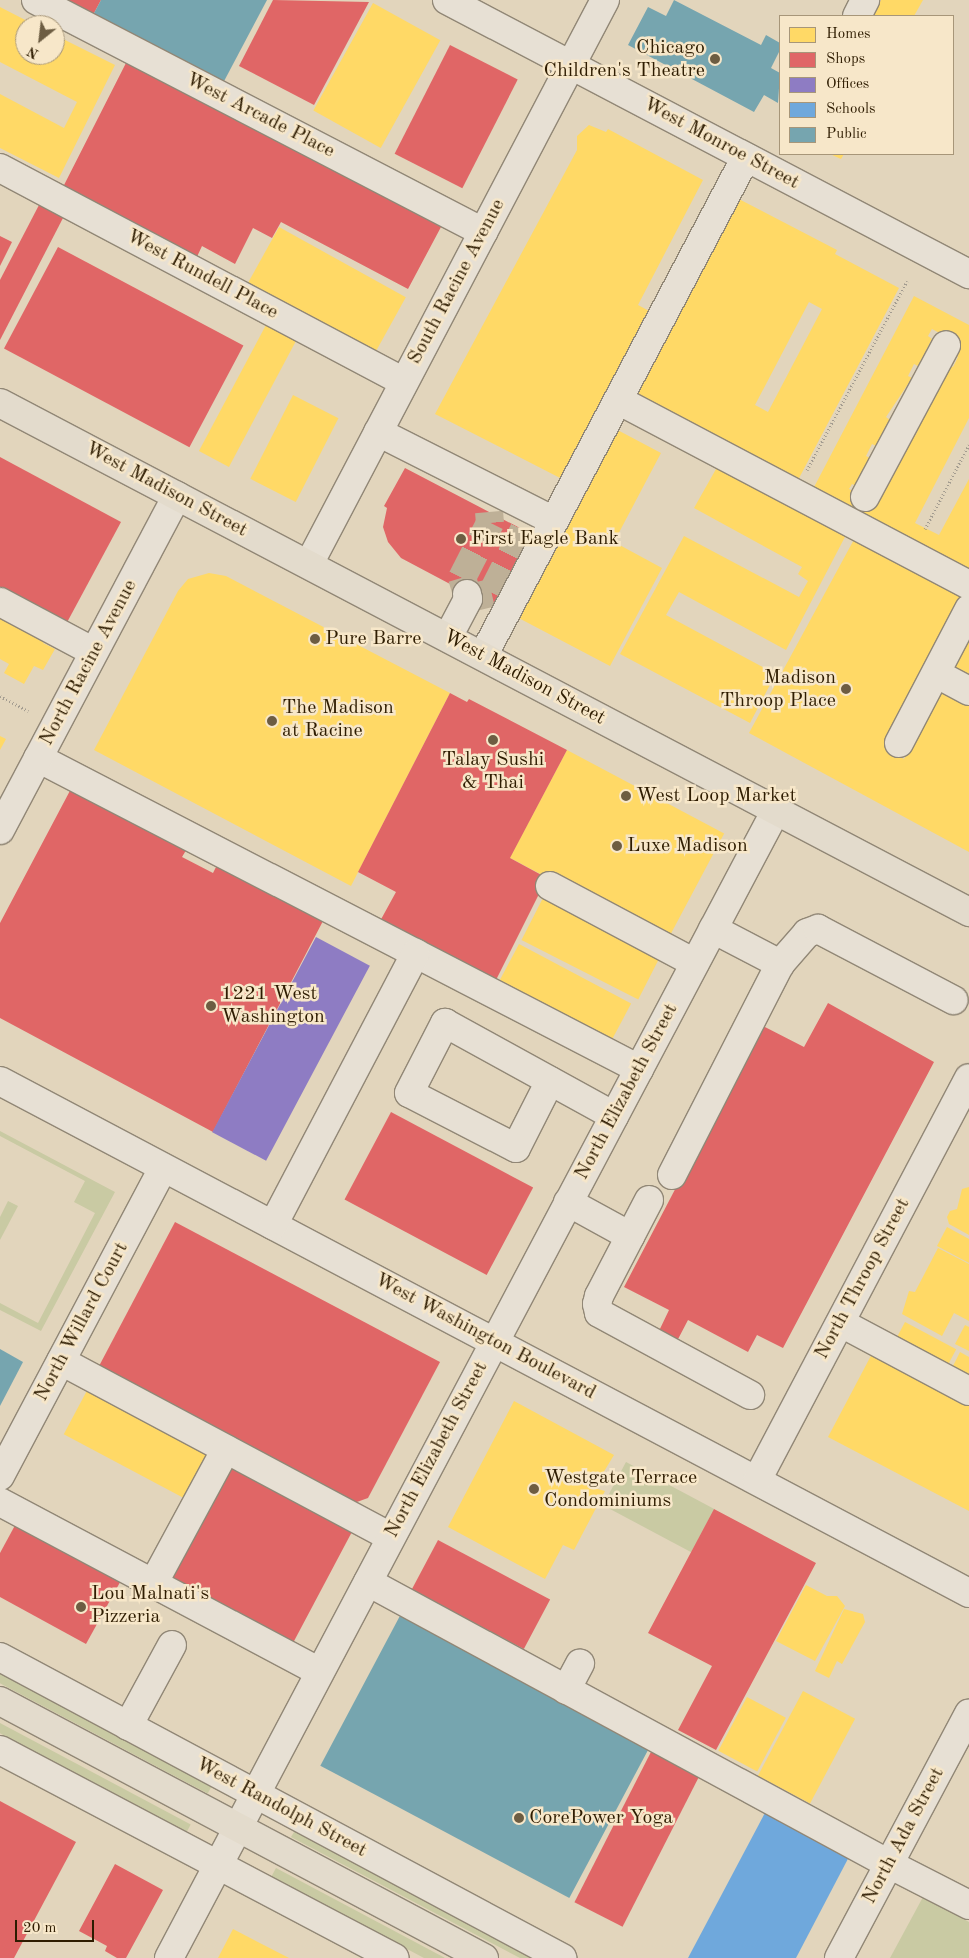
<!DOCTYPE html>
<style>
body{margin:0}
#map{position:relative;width:969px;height:1958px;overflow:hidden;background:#e2d5bc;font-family:"Old Standard TT",serif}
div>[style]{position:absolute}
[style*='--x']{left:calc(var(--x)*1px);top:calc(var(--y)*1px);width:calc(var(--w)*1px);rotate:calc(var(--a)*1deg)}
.green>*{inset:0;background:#c9caa3;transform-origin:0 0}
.homes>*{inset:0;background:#ffd966;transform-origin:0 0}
.shops>*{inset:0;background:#e06666;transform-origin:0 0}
.offices>*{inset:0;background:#8e7cc3;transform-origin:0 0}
.schools>*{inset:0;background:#6fa8dc}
.public>*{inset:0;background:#76a5af;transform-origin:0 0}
.minor-tunnel>*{height:28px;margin-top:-14px;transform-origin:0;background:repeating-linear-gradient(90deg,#beb097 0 28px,transparent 0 42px)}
.path>*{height:3px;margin-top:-1.5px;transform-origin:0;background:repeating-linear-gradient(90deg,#a39c90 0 1px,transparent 0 3.5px)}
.roads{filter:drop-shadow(1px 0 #918776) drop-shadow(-1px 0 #918776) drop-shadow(0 1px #918776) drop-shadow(0 -1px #918776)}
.minor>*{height:28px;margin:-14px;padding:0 14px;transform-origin:14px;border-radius:14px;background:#e7e0d4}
.major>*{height:28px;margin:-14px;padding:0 14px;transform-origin:14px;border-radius:14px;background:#e3dbcc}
.dots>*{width:14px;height:14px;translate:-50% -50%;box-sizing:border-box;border:2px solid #f7e7c9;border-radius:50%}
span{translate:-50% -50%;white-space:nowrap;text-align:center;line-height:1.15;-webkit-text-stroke:5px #f7e7c9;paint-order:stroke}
.poi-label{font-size:20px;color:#2e1c01}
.right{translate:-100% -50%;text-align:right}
.left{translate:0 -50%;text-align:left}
.street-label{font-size:20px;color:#2e1c01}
.legend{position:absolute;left:779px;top:15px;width:175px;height:140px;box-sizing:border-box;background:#f7e7c9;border:1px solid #a79679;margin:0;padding:6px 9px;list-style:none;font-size:15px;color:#2e1c01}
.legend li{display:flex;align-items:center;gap:10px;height:25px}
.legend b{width:25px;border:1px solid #a79679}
.north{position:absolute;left:15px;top:15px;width:50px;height:50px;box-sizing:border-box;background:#f7e7c9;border:1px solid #a79679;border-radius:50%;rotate:209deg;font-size:14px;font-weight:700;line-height:20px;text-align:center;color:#2e1c01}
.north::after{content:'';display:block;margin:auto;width:18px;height:22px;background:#6d5d42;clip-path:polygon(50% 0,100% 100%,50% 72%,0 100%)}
.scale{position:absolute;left:15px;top:1920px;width:79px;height:22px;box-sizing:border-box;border:2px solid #2e1c01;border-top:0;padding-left:6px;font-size:15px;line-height:18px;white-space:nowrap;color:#2e1c01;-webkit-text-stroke:4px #f7e7c9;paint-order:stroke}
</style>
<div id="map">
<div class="green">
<i style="clip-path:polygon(0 1131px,115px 1192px,41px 1331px,0 1310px,0 1303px,38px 1323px,95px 1213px,74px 1202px,85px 1181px,0 1136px)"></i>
<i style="clip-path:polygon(8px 1201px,18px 1206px,0 1240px,0 1217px)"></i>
<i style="left:626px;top:1462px;width:100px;height:49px;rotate:28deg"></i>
<i style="left:0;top:1673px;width:240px;height:9px;rotate:28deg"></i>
<i style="left:0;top:1723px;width:216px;height:9px;rotate:28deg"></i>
<i style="clip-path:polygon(296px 1829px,538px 1958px,520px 1958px,291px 1837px)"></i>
<i style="left:276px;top:1868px;width:191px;height:10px;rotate:28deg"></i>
<i style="clip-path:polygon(923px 1897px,969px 1922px,969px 1958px,890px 1958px)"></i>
</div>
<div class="homes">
<i style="clip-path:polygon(881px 0,923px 0,914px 16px,872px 16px)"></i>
<i style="left:373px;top:3px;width:77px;height:123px;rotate:29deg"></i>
<i style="clip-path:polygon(0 7px,35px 25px,25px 25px,25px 55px,55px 55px,55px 35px,115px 65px,59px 178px,0 148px,0 94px,64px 128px,77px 102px,0 62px)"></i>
<i style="clip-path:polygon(589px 125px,606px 132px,608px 129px,703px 180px,638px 305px,653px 313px,564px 480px,435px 414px,577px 150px,577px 136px)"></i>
<i style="clip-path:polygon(830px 154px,844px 154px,841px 159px)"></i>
<i style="clip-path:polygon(evenodd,733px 196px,837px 250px,835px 254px,899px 288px,797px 482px,640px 399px,634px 383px,733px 196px,809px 302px,822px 309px,768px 412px,755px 405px,809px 302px)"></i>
<i style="left:279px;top:227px;width:145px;height:69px;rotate:29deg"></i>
<i style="clip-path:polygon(evenodd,914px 296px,969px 325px,969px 418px,915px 523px,939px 535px,969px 479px,969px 574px,812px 491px,914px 296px,932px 329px,960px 344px,954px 355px,958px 357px,953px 367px,949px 365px,934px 392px,937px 393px,934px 400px,930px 398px,915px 426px,919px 428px,915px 436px,912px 434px,896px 470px,890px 467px,876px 503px,849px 489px,852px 484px,856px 486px,870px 458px,866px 456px,872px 444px,876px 446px,890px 420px,886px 417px,912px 378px,908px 376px,914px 364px,918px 366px,932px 339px,928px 336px,932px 329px)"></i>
<i style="left:267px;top:323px;width:34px;height:145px;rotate:28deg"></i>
<i style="left:293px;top:395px;width:51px;height:94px;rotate:27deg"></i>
<i style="clip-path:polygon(610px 426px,661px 453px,614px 542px,662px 568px,610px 666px,511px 614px)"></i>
<i style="clip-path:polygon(720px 462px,847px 533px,786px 650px,679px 592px,666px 615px,772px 672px,769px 680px,772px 681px,750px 723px,620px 654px,684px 536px,799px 597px,808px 581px,798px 574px,802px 567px,694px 508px)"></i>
<i style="clip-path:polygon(857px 534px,969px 596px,886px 749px,904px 759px,946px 682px,969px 695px,969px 852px,749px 733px)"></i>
<i style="clip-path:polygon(209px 573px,226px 576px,450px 693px,351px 886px,94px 750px,178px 591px,188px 579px)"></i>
<i style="clip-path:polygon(0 614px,46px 638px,43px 643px,55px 649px,43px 670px,34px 666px,24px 684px,4px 673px,9px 664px,0 659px)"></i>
<i style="clip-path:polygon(969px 636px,969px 675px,953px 666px)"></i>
<i style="clip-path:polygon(0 736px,6px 739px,0 750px)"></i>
<i style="left:567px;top:750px;width:178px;height:122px;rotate:28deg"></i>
<i style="left:546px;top:892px;width:131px;height:54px;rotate:27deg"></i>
<i style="left:519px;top:944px;width:127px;height:47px;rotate:28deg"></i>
<i style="clip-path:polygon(969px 1187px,969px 1235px,949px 1224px,947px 1217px,950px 1211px,957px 1209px,962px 1189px)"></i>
<i style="clip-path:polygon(947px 1227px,969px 1239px,969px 1263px,937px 1246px)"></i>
<i style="clip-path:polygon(938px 1248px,969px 1264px,969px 1321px,954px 1313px,942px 1336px,902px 1314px,909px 1291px,915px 1292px)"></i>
<i style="left:905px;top:1322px;width:58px;height:22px;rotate:28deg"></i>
<i style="clip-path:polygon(965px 1325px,969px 1327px,969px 1351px,955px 1344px)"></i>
<i style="clip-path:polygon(874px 1350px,969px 1401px,969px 1511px,828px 1437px)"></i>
<i style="clip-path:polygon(960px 1352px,969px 1357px,969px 1380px,951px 1370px)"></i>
<i style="left:91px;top:1383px;width:138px;height:58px;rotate:28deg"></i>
<i style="clip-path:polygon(514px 1401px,614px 1455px,594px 1488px,605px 1491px,574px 1550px,563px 1545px,545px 1579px,448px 1527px)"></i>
<i style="clip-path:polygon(806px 1585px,827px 1596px,837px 1596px,845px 1606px,815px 1661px,776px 1641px)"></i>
<i style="clip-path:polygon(844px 1609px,863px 1614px,865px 1622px,842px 1664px,837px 1661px,829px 1678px,815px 1671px)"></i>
<i style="left:803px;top:1691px;width:59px;height:96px;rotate:28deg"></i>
<i style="left:747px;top:1697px;width:44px;height:61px;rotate:28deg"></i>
<i style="clip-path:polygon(233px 1929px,289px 1958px,218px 1958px)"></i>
</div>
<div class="shops">
<i style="clip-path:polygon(60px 0,101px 0,92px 17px)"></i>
<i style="clip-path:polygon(273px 0,369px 2px,314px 105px,239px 66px)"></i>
<i style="left:450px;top:45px;width:76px;height:122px;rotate:27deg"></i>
<i style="clip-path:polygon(127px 61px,441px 227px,408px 289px,281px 222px,272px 238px,253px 228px,235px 264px,202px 246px,195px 261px,61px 191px)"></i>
<i style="clip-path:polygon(39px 205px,63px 218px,0 340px,0 280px)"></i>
<i style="clip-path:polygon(0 236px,12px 242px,0 266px)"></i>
<i style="left:58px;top:247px;width:210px;height:115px;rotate:28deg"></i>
<i style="clip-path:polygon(0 457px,121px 522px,64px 628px,0 593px)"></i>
<i style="clip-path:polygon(405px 468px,537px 537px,499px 610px,401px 558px,388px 542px,383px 527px,387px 508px,384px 506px)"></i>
<i style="clip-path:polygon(450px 693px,467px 702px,469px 699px,567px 750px,510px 858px,547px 878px,494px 984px,379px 923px,396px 892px,358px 872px)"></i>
<i style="clip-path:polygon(73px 785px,188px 847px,182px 857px,213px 873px,217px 865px,323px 921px,213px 1132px,0 1018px,0 923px)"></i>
<i style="clip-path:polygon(828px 1003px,934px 1062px,783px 1348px,757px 1335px,748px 1352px,688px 1320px,676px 1343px,658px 1333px,669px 1310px,624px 1287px,761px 1025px,804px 1047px)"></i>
<i style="left:391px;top:1112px;width:161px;height:99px;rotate:28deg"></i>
<i style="clip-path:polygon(175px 1222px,440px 1362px,368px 1498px,354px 1503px,98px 1368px)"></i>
<i style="clip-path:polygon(238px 1466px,354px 1528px,293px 1643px,175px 1580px,172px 1573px,226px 1470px)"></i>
<i style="clip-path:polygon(714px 1509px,816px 1563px,716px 1750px,678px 1730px,712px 1666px,648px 1633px)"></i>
<i style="clip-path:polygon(19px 1518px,124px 1575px,86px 1644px,0 1597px,0 1553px)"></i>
<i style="left:438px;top:1540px;width:127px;height:56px;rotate:28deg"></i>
<i style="left:653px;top:1748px;width:54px;height:173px;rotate:27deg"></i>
<i style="clip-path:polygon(0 1801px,76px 1842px,14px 1958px,0 1958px)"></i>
<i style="clip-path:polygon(115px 1864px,163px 1890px,126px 1958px,117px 1958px,105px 1951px,107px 1946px,79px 1931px)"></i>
</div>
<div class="offices">
<i style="left:316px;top:937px;width:61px;height:221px;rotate:28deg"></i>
</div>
<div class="schools">
<i style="clip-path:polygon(767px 1809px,851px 1853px,796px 1958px,688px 1958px)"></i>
</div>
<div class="public">
<i style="clip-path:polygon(101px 0,267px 0,222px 85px,92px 17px)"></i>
<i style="clip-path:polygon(674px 0,761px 45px,766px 35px,780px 43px,780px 50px,771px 68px,780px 73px,778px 103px,764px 95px,754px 112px,628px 45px,648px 7px,666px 16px)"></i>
<i style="clip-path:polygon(0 1349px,23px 1362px,0 1406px)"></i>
<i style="left:402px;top:1612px;width:282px;height:174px;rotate:28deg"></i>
</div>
<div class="minor-tunnel">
<i style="--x:467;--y:594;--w:17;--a:-107"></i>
<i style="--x:462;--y:578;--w:62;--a:-63"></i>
<i style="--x:490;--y:523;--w:11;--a:-95"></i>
<i style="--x:474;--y:597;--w:18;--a:-13"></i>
<i style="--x:492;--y:593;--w:71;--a:-63.1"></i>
</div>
<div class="path">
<i style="--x:807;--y:470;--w:214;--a:-62.1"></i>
<i style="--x:925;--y:529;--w:95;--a:-62.4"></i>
<i style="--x:0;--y:696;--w:32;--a:28"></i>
</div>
<div class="roads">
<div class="minor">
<i style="--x:36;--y:0;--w:504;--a:27.43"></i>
<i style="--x:447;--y:0;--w:590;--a:27.7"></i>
<i style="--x:857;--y:16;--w:18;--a:-63"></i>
<i style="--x:0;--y:168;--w:457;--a:27.9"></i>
<i style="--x:618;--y:400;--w:397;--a:27.8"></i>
<i style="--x:378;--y:432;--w:197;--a:26.8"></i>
<i style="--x:865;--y:497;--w:172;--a:-61.9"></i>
<i style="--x:309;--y:564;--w:637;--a:-62.31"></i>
<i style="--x:0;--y:602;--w:106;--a:28"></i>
<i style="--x:448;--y:637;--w:43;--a:-62.2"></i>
<i style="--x:468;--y:599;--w:5;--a:-101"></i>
<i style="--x:483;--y:656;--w:564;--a:-62.21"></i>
<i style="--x:937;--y:674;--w:36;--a:28"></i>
<i style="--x:899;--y:743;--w:151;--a:-62.4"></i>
<i style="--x:38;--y:758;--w:677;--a:27.36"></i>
<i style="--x:0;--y:830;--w:378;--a:-62.1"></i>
<i style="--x:550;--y:886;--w:164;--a:28"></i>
<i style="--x:713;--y:929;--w:76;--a:27.6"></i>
<i style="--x:0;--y:1081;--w:1096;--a:27.85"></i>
<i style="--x:550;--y:1081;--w:75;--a:116.9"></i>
<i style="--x:516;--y:1148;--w:120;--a:-152.8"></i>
<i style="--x:409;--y:1093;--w:79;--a:-62.8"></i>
<i style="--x:445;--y:1023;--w:193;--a:28.8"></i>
<i style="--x:672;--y:1175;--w:237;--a:-62.9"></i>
<i style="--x:780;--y:964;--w:41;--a:-48.9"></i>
<i style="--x:807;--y:933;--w:12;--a:-20"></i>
<i style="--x:818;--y:929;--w:153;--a:27.7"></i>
<i style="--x:649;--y:1200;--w:108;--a:117.5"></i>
<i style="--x:599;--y:1296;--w:8;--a:104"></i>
<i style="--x:597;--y:1304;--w:9;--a:77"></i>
<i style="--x:599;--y:1313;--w:172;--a:28.5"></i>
<i style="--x:568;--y:1202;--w:71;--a:28.7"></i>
<i style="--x:273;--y:1225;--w:307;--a:-62.3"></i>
<i style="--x:841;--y:1323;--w:145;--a:28"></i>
<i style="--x:61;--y:1361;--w:374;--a:28.1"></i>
<i style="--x:0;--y:1476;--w:348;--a:-62.1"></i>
<i style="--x:757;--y:1480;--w:454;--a:-62.2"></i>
<i style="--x:0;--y:1502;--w:362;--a:28"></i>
<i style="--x:368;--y:1582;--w:592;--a:28.43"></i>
<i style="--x:889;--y:1864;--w:90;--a:27.1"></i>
<i style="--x:153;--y:1584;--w:153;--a:-61.6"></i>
<i style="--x:0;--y:1657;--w:638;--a:28.17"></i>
<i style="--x:566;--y:1690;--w:30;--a:-62"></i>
<i style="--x:128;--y:1726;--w:92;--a:-61.5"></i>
<i style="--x:0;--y:1750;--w:446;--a:27.8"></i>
<i style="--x:169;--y:1958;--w:1299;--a:-62.13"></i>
<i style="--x:839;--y:1958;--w:277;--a:-62"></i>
</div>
<div class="major">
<i style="--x:0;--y:403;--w:1095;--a:27.71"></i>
<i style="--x:0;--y:1701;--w:548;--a:27.97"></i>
</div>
</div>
<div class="dots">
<i style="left:715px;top:59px;background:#6d5d42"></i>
<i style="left:461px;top:539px;background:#6d5d42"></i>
<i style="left:315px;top:639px;background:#6d5d42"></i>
<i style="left:846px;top:689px;background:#6d5d42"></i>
<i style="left:272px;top:721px;background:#6d5d42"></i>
<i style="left:493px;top:740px;background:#6d5d42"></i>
<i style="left:626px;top:796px;background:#6d5d42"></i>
<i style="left:617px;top:846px;background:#6d5d42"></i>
<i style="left:211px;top:1006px;background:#6d5d42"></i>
<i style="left:534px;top:1489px;background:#6d5d42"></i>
<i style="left:81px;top:1607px;background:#6d5d42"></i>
<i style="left:519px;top:1818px;background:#6d5d42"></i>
</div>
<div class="poi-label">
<span class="right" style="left:705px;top:60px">Chicago<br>Children's Theatre</span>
<span class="left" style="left:471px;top:539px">First Eagle Bank</span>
<span class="left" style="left:325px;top:639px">Pure Barre</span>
<span class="right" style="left:836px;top:690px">Madison<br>Throop Place</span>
<span class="left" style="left:282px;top:720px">The Madison<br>at Racine</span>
<span style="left:493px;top:772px">Talay Sushi<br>&amp; Thai</span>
<span class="left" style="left:636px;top:796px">West Loop Market</span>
<span class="left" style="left:627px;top:846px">Luxe Madison</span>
<span class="left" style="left:221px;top:1006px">1221 West<br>Washington</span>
<span class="left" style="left:544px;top:1490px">Westgate Terrace<br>Condominiums</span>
<span class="left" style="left:91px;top:1606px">Lou Malnati's<br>Pizzeria</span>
<span class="left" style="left:529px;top:1818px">CorePower Yoga</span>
</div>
<div class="street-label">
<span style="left:260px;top:116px;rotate:27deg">West Arcade Place</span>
<span style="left:721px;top:144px;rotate:28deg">West Monroe Street</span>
<span style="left:202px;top:275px;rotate:28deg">West Rundell Place</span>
<span style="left:457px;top:282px;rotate:-62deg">South Racine Avenue</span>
<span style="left:166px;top:490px;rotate:28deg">West Madison Street</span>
<span style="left:89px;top:663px;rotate:-62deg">North Racine Avenue</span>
<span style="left:524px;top:678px;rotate:28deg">West Madison Street</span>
<span style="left:627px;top:1092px;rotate:-62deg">North Elizabeth Street</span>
<span style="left:863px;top:1279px;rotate:-62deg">North Throop Street</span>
<span style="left:82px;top:1322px;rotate:-62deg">North Willard Court</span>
<span style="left:485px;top:1337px;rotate:28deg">West Washington Boulevard</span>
<span style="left:437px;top:1450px;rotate:-62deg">North Elizabeth Street</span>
<span style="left:281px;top:1808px;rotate:28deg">West Randolph Street</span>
<span style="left:904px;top:1836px;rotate:-62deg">North Ada Street</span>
</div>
<ul class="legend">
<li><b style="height:14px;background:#ffd966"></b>Homes</li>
<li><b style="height:14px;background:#e06666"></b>Shops</li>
<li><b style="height:14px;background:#8e7cc3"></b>Offices</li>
<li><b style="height:14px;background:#6fa8dc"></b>Schools</li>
<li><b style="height:14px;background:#76a5af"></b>Public</li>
</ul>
<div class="north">N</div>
<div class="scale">20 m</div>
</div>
